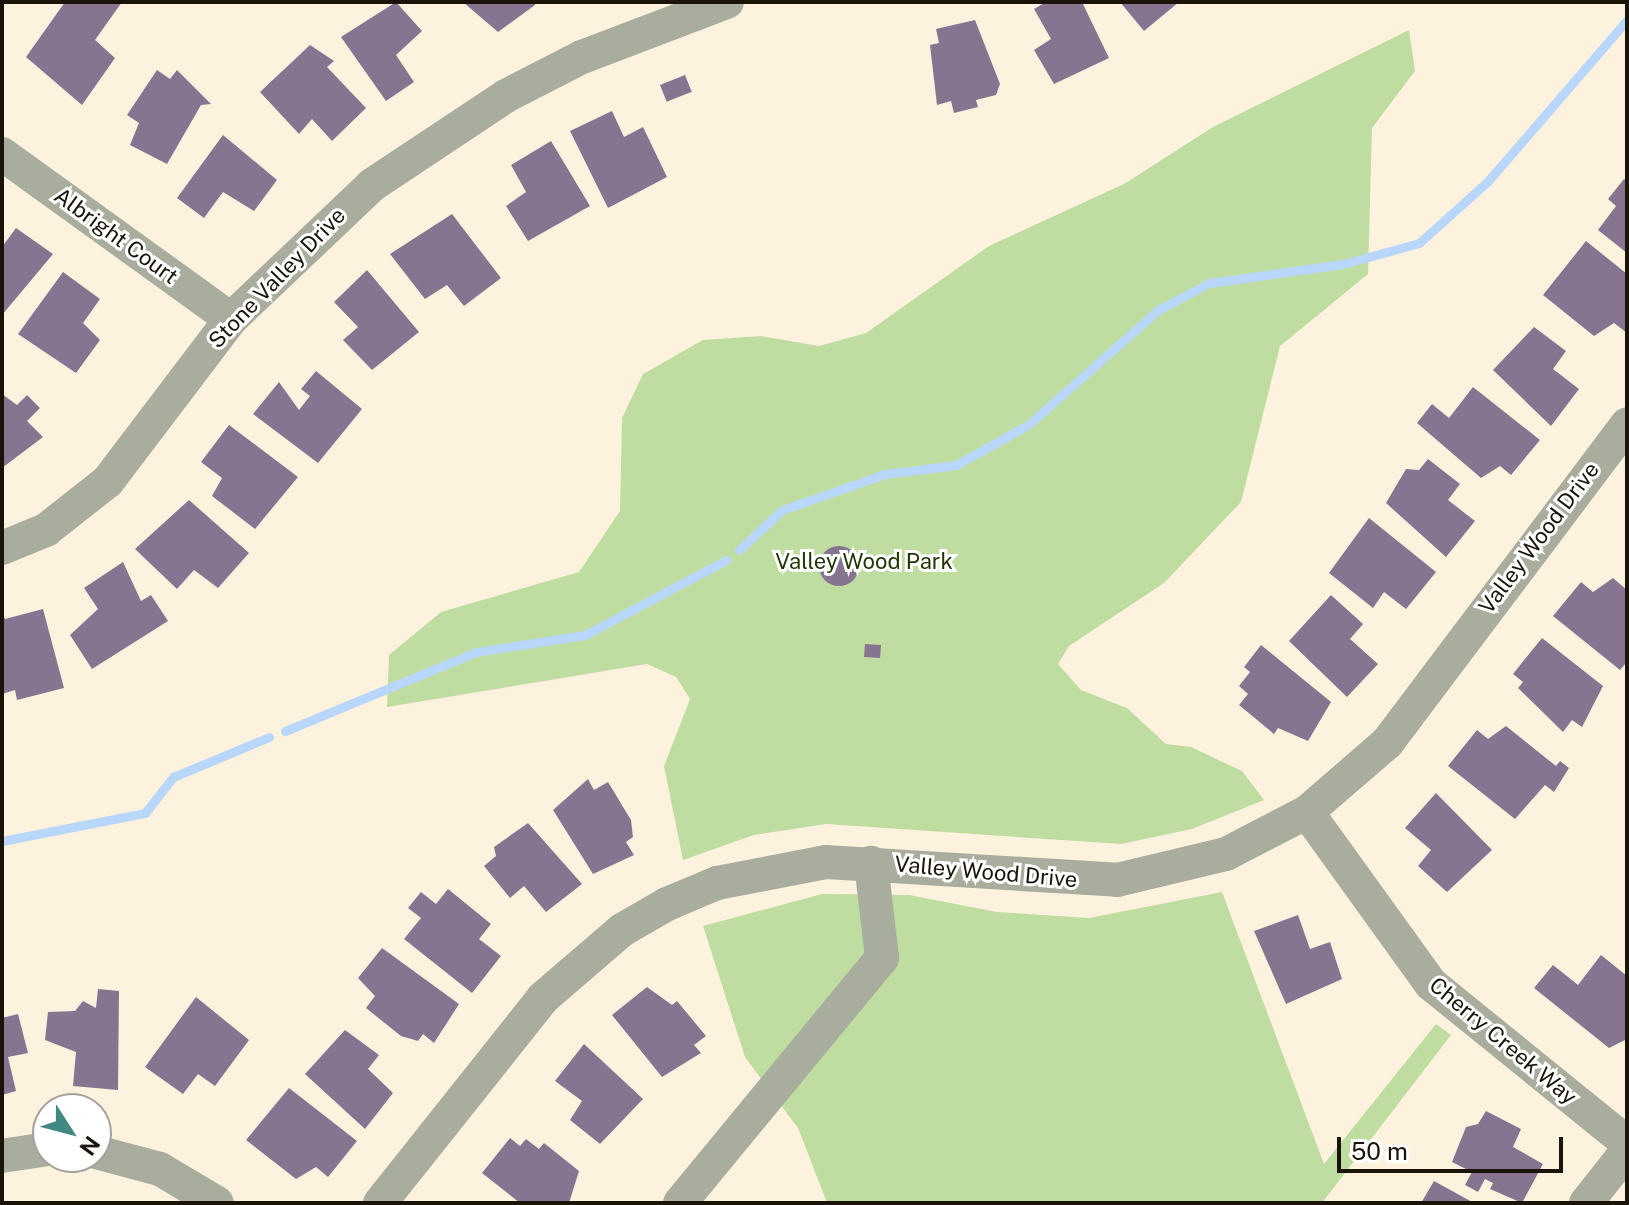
<!DOCTYPE html>
<style>
body{margin:0}
#map{position:relative;width:1629px;height:1205px;overflow:hidden;background:#fdf2de;font-family:"Public Sans",sans-serif}
div>[style]{position:absolute}
[style*='--x']{left:calc(var(--x)*1px);top:calc(var(--y)*1px);width:calc(var(--w)*1px);rotate:calc(var(--a)*1deg)}
.green>*{inset:0;background:#bfdda1}
.stream>*{height:9px;margin:-4.5px;padding:0 4.5px;transform-origin:4.5px;border-radius:4.5px;background:#b9d7fb}
.building>*{inset:0;background:#877491;transform-origin:0 0}
.round{border-radius:50%}
.minor>*{height:34px;margin:-17px;padding:0 17px;transform-origin:17px;border-radius:17px;background:#a9ad9e}
span{translate:-50% -50%;white-space:nowrap;text-align:center;line-height:1.15;-webkit-text-stroke:6px #fff;paint-order:stroke}
.street-label{font-size:22px;color:#1a1408}
.park-label{font-size:22px;color:#223705}
.frame{position:absolute;inset:0;border:4px solid #1a1408;pointer-events:none}
.north{position:absolute;left:32px;top:1093px;width:80px;height:80px;box-sizing:border-box;background:#fff;border:2px solid #a3a19c;border-radius:50%;rotate:126deg;font-size:22px;font-weight:700;line-height:32px;text-align:center;color:#1a1408}
.north::after{content:'';display:block;margin:auto;width:28px;height:36px;background:#438983;clip-path:polygon(50% 0,100% 100%,50% 72%,0 100%)}
.scale{position:absolute;left:1337px;top:1137px;width:226px;height:36px;box-sizing:border-box;border:4px solid #1a1408;border-top:0;padding-left:10px;font-size:24px;line-height:28px;white-space:nowrap;color:#1a1408;-webkit-text-stroke:6px #fff;paint-order:stroke}
</style>
<div id="map">
<div class="green">
<i style="clip-path:polygon(1409px 30px,1415px 71px,1372px 128px,1368px 274px,1280px 346px,1241px 502px,1164px 583px,1069px 646px,1058px 664px,1081px 690px,1127px 708px,1166px 744px,1191px 747px,1242px 771px,1264px 800px,1192px 829px,1121px 844px,826px 824px,754px 835px,683px 860px,664px 766px,690px 699px,676px 677px,647px 664px,387px 707px,389px 655px,441px 612px,579px 572px,620px 511px,622px 418px,643px 374px,703px 340px,761px 336px,819px 346px,866px 333px,989px 246px,1124px 184px,1213px 127px)"></i>
<i style="clip-path:polygon(1222px 892px,1324px 1164px,1436px 1024px,1451px 1035px,1322px 1203px,827px 1203px,798px 1128px,745px 1057px,703px 926px,822px 894px,909px 895px,997px 912px,1089px 918px)"></i>
</div>
<div class="stream">
<i style="--x:739;--y:550;--w:59;--a:-42.9"></i>
<i style="--x:782;--y:510;--w:109;--a:-19.3"></i>
<i style="--x:885;--y:474;--w:72;--a:-7.2"></i>
<i style="--x:956;--y:465;--w:82;--a:-29.1"></i>
<i style="--x:1028;--y:425;--w:174;--a:-41.5"></i>
<i style="--x:1158;--y:310;--w:58;--a:-27.9"></i>
<i style="--x:1209;--y:283;--w:135;--a:-8.1"></i>
<i style="--x:1343;--y:264;--w:79;--a:-15.4"></i>
<i style="--x:1419;--y:243;--w:93;--a:-41.9"></i>
<i style="--x:1488;--y:181;--w:213;--a:-49.2"></i>
<i style="--x:285;--y:731;--w:207;--a:-22.5"></i>
<i style="--x:476;--y:652;--w:110;--a:-8.9"></i>
<i style="--x:585;--y:635;--w:160;--a:-28"></i>
<i style="--x:2;--y:841;--w:146;--a:-11.1"></i>
<i style="--x:145;--y:813;--w:46;--a:-52.1"></i>
<i style="--x:173;--y:777;--w:104;--a:-22.6"></i>
</div>
<div class="building">
<i style="clip-path:polygon(65px 2px,122px 2px,95px 40px,115px 58px,82px 105px,26px 57px)"></i>
<i style="clip-path:polygon(396px 2px,422px 31px,396px 55px,414px 82px,386px 101px,341px 37px)"></i>
<i style="clip-path:polygon(463px 2px,534px 2px,535px 5px,498px 32px)"></i>
<i style="clip-path:polygon(1046px 2px,1082px 2px,1109px 58px,1054px 84px,1034px 50px,1051px 39px,1034px 9px)"></i>
<i style="clip-path:polygon(1120px 2px,1179px 2px,1144px 31px)"></i>
<i style="clip-path:polygon(975px 20px,1000px 84px,996px 95px,976px 100px,978px 107px,954px 113px,951px 101px,937px 105px,930px 45px,939px 43px,936px 29px)"></i>
<i style="clip-path:polygon(310px 45px,334px 61px,327px 67px,366px 108px,332px 141px,312px 119px,299px 134px,260px 92px)"></i>
<i style="clip-path:polygon(157px 70px,170px 79px,177px 70px,211px 104px,201px 105px,167px 164px,130px 145px,139px 123px,127px 115px)"></i>
<i style="left:685px;top:75px;width:18px;height:27px;rotate:68deg"></i>
<i style="clip-path:polygon(612px 111px,624px 137px,643px 127px,667px 177px,608px 208px,570px 131px)"></i>
<i style="clip-path:polygon(223px 135px,277px 180px,254px 211px,223px 192px,204px 218px,177px 198px)"></i>
<i style="clip-path:polygon(551px 141px,590px 206px,528px 241px,506px 206px,526px 192px,511px 165px)"></i>
<i style="clip-path:polygon(1624px 179px,1627px 181px,1627px 253px,1598px 230px,1616px 206px,1608px 199px)"></i>
<i style="clip-path:polygon(452px 214px,501px 278px,464px 306px,447px 285px,425px 299px,390px 254px)"></i>
<i style="clip-path:polygon(16px 228px,53px 254px,2px 315px,2px 247px)"></i>
<i style="clip-path:polygon(1586px 241px,1627px 274px,1627px 333px,1614px 323px,1594px 336px,1543px 295px)"></i>
<i style="clip-path:polygon(367px 270px,419px 332px,372px 370px,343px 340px,358px 327px,334px 302px)"></i>
<i style="clip-path:polygon(63px 272px,100px 299px,83px 323px,100px 340px,76px 373px,18px 334px)"></i>
<i style="clip-path:polygon(1534px 327px,1566px 351px,1553px 369px,1579px 389px,1551px 426px,1493px 370px)"></i>
<i style="clip-path:polygon(316px 371px,362px 409px,318px 463px,253px 414px,279px 382px,299px 410px,310px 396px,301px 389px)"></i>
<i style="clip-path:polygon(1473px 387px,1540px 440px,1511px 475px,1500px 466px,1481px 478px,1417px 423px,1432px 404px,1449px 418px)"></i>
<i style="clip-path:polygon(2px 394px,17px 405px,27px 395px,40px 408px,27px 421px,43px 437px,2px 468px)"></i>
<i style="clip-path:polygon(229px 425px,298px 477px,255px 529px,212px 496px,222px 478px,201px 462px)"></i>
<i style="clip-path:polygon(1428px 459px,1460px 484px,1448px 500px,1475px 521px,1446px 557px,1386px 503px,1406px 469px,1419px 470px)"></i>
<i style="clip-path:polygon(189px 500px,249px 553px,218px 588px,194px 570px,177px 589px,135px 549px)"></i>
<i style="clip-path:polygon(1369px 518px,1436px 572px,1406px 609px,1384px 592px,1373px 608px,1329px 573px)"></i>
<i class="round" style="left:819px;top:546px;width:40px;height:40px"></i>
<i style="clip-path:polygon(123px 562px,141px 601px,151px 595px,168px 621px,92px 669px,70px 635px,98px 609px,84px 588px)"></i>
<i style="clip-path:polygon(1613px 578px,1627px 590px,1627px 662px,1620px 670px,1553px 616px,1581px 582px,1593px 592px)"></i>
<i style="clip-path:polygon(1331px 595px,1363px 624px,1350px 639px,1378px 664px,1347px 697px,1289px 641px)"></i>
<i style="clip-path:polygon(43px 609px,64px 688px,17px 700px,15px 690px,2px 694px,2px 612px,5px 619px)"></i>
<i style="clip-path:polygon(1542px 638px,1603px 686px,1582px 727px,1572px 720px,1563px 732px,1518px 688px,1523px 682px,1513px 674px)"></i>
<i style="left:865px;top:644px;width:16px;height:13px;rotate:4deg"></i>
<i style="clip-path:polygon(1261px 645px,1331px 702px,1308px 741px,1278px 728px,1274px 734px,1239px 705px,1248px 694px,1239px 686px,1250px 672px,1244px 667px)"></i>
<i style="clip-path:polygon(1506px 726px,1556px 766px,1560px 761px,1569px 768px,1554px 792px,1545px 785px,1515px 819px,1448px 766px,1477px 730px,1488px 739px)"></i>
<i style="clip-path:polygon(588px 779px,594px 790px,608px 782px,631px 820px,633px 837px,626px 842px,634px 855px,593px 874px,553px 810px)"></i>
<i style="clip-path:polygon(1436px 793px,1492px 850px,1447px 892px,1418px 866px,1431px 850px,1405px 828px)"></i>
<i style="clip-path:polygon(528px 823px,582px 884px,546px 912px,524px 886px,510px 898px,484px 866px,496px 856px,494px 847px)"></i>
<i style="clip-path:polygon(448px 889px,491px 924px,479px 939px,501px 956px,472px 993px,404px 939px,421px 918px,408px 908px,421px 892px,436px 904px)"></i>
<i style="clip-path:polygon(1298px 915px,1310px 949px,1330px 942px,1342px 979px,1286px 1004px,1254px 931px)"></i>
<i style="clip-path:polygon(382px 948px,459px 1004px,434px 1043px,423px 1034px,418px 1041px,401px 1036px,366px 1008px,375px 996px,358px 978px)"></i>
<i style="clip-path:polygon(1601px 955px,1627px 976px,1627px 1039px,1609px 1048px,1534px 988px,1553px 965px,1578px 985px)"></i>
<i style="clip-path:polygon(647px 987px,672px 1005px,677px 1001px,706px 1036px,694px 1045px,701px 1053px,662px 1077px,612px 1015px)"></i>
<i style="clip-path:polygon(98px 989px,119px 991px,118px 1090px,73px 1086px,76px 1052px,45px 1040px,48px 1012px,75px 1011px,83px 1001px,96px 1008px)"></i>
<i style="clip-path:polygon(196px 997px,249px 1040px,215px 1086px,198px 1074px,183px 1094px,145px 1067px)"></i>
<i style="clip-path:polygon(18px 1014px,28px 1053px,8px 1057px,16px 1091px,2px 1095px,2px 1018px)"></i>
<i style="clip-path:polygon(345px 1030px,379px 1055px,368px 1069px,393px 1093px,365px 1129px,305px 1074px)"></i>
<i style="clip-path:polygon(584px 1044px,643px 1099px,600px 1144px,570px 1120px,582px 1101px,555px 1081px)"></i>
<i style="clip-path:polygon(289px 1088px,357px 1141px,328px 1177px,316px 1167px,296px 1179px,246px 1140px)"></i>
<i style="clip-path:polygon(1486px 1111px,1521px 1129px,1513px 1147px,1543px 1164px,1522px 1203px,1490px 1189px,1493px 1183px,1485px 1179px,1478px 1192px,1465px 1185px,1472px 1172px,1452px 1162px,1466px 1127px,1478px 1124px)"></i>
<i style="clip-path:polygon(510px 1138px,520px 1146px,526px 1139px,539px 1149px,544px 1143px,579px 1171px,569px 1203px,520px 1203px,482px 1173px)"></i>
<i style="clip-path:polygon(1434px 1181px,1474px 1203px,1421px 1203px)"></i>
</div>
<div class="minor">
<i style="--x:2;--y:154;--w:282;--a:35.8"></i>
<i style="--x:2;--y:548;--w:48;--a:-22.2"></i>
<i style="--x:46;--y:530;--w:79;--a:-38.3"></i>
<i style="--x:108;--y:481;--w:203;--a:-52.8"></i>
<i style="--x:231;--y:319;--w:195;--a:-43.5"></i>
<i style="--x:372;--y:185;--w:161;--a:-33.6"></i>
<i style="--x:506;--y:96;--w:85;--a:-27.2"></i>
<i style="--x:582;--y:57;--w:155;--a:-20.8"></i>
<i style="--x:1307;--y:812;--w:212;--a:54.2"></i>
<i style="--x:1431;--y:984;--w:252;--a:39"></i>
<i style="--x:96;--y:1152;--w:66;--a:14.9"></i>
<i style="--x:160;--y:1169;--w:66;--a:30.8"></i>
<i style="--x:2;--y:1156;--w:47;--a:-8.7"></i>
<i style="--x:380;--y:1203;--w:262;--a:-51.5"></i>
<i style="--x:543;--y:998;--w:104;--a:-40.7"></i>
<i style="--x:622;--y:930;--w:52;--a:-30"></i>
<i style="--x:667;--y:904;--w:54;--a:-22.8"></i>
<i style="--x:717;--y:883;--w:111;--a:-10.9"></i>
<i style="--x:826;--y:862;--w:292;--a:3.5"></i>
<i style="--x:1117;--y:880;--w:112;--a:-13.4"></i>
<i style="--x:1226;--y:854;--w:91;--a:-27.4"></i>
<i style="--x:1307;--y:812;--w:106;--a:-40.8"></i>
<i style="--x:1387;--y:743;--w:399;--a:-53"></i>
<i style="--x:680;--y:1203;--w:318;--a:-50.5"></i>
<i style="--x:882;--y:958;--w:96;--a:-96.6"></i>
<i style="--x:1586;--y:1203;--w:66;--a:-51.7"></i>
</div>
<div class="street-label">
<span style="left:116px;top:236px;rotate:36deg">Albright Court</span>
<span style="left:277px;top:278px;rotate:-46deg">Stone Valley Drive</span>
<span style="left:1539px;top:538px;rotate:-53deg">Valley Wood Drive</span>
<span style="left:986px;top:872px;rotate:5deg">Valley Wood Drive</span>
<span style="left:1503px;top:1041px;rotate:40deg">Cherry Creek Way</span>
</div>
<div class="park-label">
<span style="left:864px;top:562px">Valley Wood Park</span>
</div>
<div class="frame"></div>
<div class="north">N</div>
<div class="scale">50 m</div>
</div>
